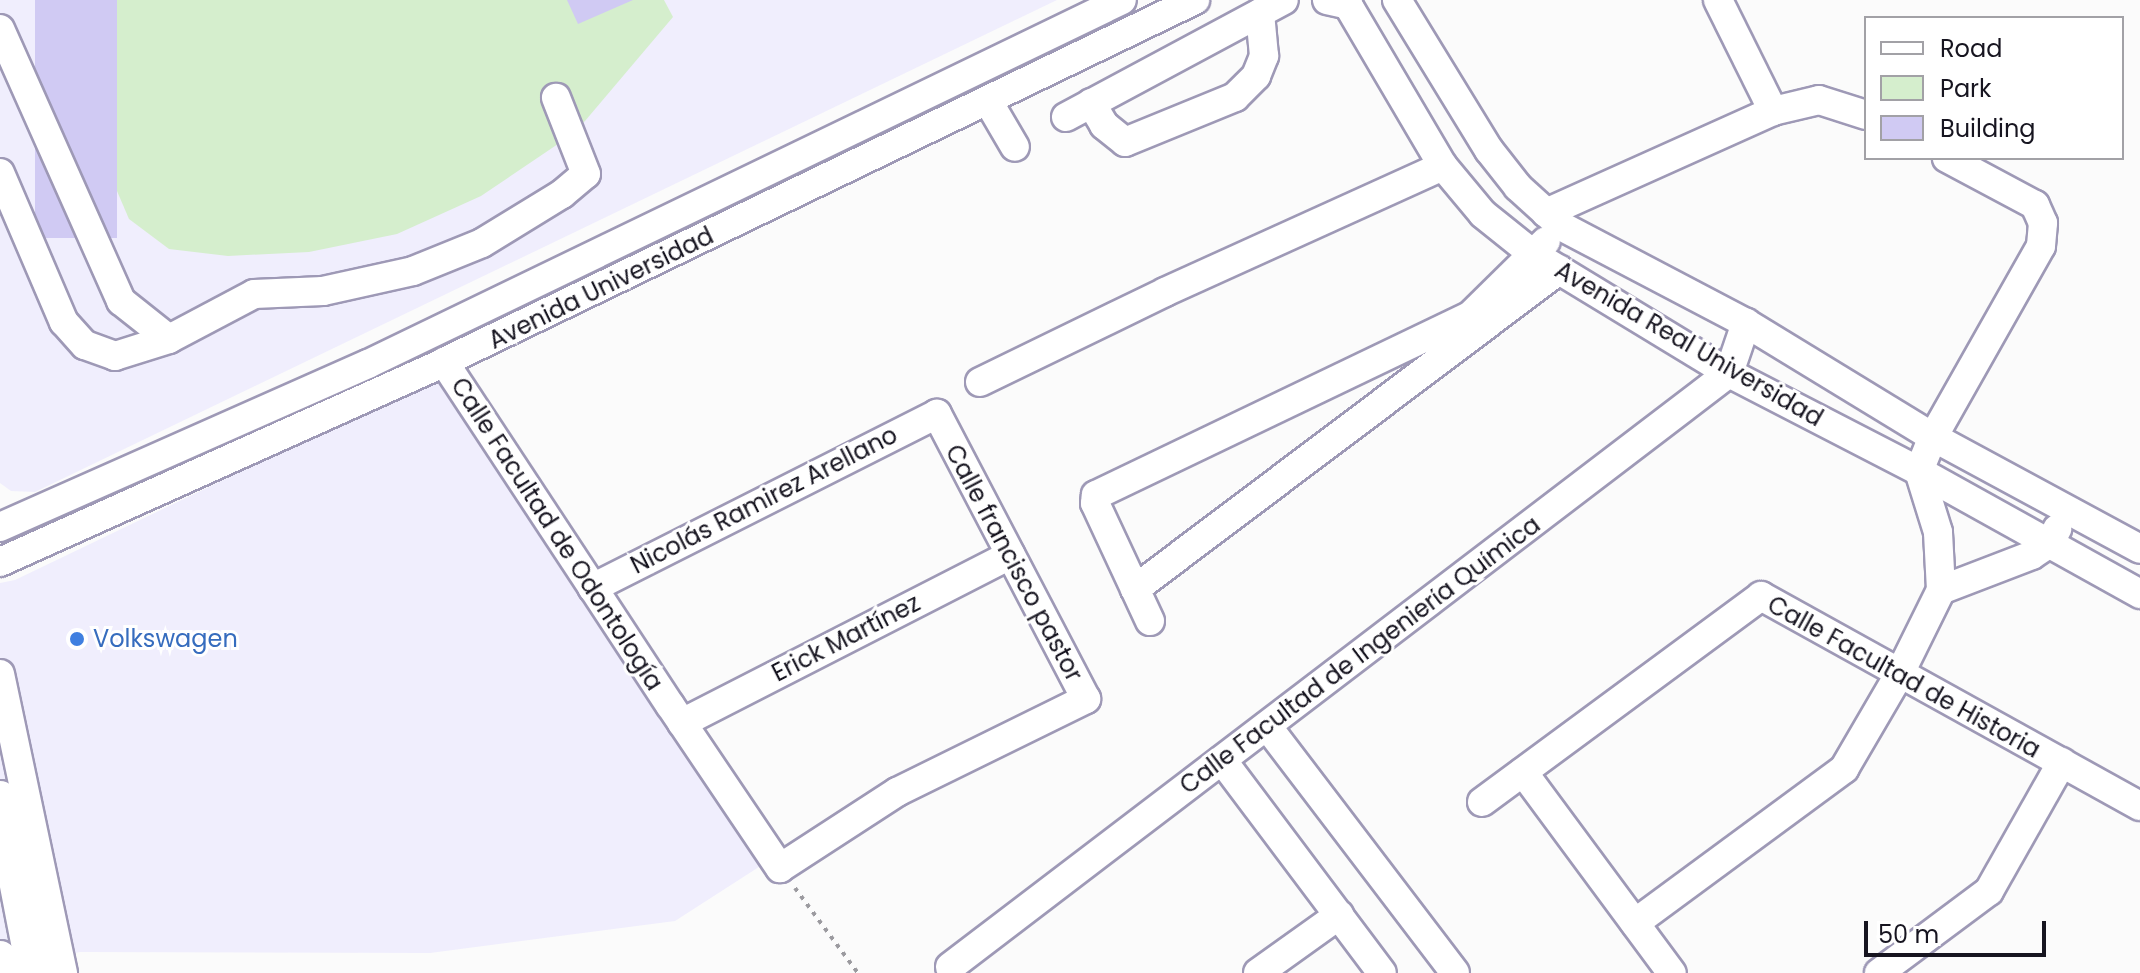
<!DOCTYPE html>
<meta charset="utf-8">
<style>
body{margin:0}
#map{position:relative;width:2140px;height:973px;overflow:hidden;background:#fbfbfb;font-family:Poppins,sans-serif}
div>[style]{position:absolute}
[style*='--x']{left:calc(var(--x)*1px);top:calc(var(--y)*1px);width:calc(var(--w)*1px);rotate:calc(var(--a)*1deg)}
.built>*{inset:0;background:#f0eefd}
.green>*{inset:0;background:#d5eecd}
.building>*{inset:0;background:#d0caf3;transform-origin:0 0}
.path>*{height:4px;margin-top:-2px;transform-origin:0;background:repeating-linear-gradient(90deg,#9b9a9f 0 4px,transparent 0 10px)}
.roads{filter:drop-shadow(2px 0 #9e99b6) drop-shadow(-2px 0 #9e99b6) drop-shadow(0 2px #9e99b6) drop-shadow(0 -2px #9e99b6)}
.minor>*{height:28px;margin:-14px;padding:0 14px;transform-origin:14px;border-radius:14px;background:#fff}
.major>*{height:34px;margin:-17px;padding:0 17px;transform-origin:17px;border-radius:17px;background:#fff}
.dots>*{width:22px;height:22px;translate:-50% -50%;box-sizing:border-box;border:4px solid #fff;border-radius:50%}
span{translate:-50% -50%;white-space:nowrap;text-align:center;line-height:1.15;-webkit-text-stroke:6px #fff;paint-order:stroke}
.street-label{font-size:24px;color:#171520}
.shop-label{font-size:24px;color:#366cbe}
.left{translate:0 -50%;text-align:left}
.legend{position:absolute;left:1864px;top:16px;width:260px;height:144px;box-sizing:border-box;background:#fff;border:2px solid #a2a1a6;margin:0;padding:10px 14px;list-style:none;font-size:24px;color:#171520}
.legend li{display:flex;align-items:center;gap:16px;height:40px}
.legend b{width:40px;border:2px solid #a2a1a6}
.scale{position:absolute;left:1864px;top:921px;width:182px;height:36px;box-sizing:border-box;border:4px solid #171520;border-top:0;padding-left:10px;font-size:24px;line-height:28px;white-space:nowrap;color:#171520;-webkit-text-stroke:6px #fff;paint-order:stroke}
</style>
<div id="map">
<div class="built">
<i style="clip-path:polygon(0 0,1057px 0,35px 492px,11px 491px,0 483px)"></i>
<i style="clip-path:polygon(438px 377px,762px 865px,675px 921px,430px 953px,80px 952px,0 968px,0 583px,15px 580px)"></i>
</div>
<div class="green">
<i style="clip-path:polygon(35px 0,664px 0,673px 17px,585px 121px,558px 144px,481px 196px,397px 234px,309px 252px,228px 256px,169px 249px,129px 219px)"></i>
</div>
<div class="building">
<i style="left:35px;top:0;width:82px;height:238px"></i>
<i style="clip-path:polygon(567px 0,633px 0,578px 24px)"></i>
</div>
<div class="path">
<i style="--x:795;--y:888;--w:106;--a:53.5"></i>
</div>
<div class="roads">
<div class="minor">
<i style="--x:1327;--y:0;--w:22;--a:13"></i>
<i style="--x:1348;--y:5;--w:187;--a:59.5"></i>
<i style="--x:1443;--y:166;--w:62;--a:50.2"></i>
<i style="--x:1483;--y:214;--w:64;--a:38.7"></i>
<i style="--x:1533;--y:254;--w:229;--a:31.3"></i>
<i style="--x:1729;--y:373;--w:214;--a:27.3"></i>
<i style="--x:1919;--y:471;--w:253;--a:29.1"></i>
<i style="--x:1397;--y:0;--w:176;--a:58.5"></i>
<i style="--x:1489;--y:150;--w:47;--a:51.9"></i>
<i style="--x:1518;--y:187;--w:58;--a:42.2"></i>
<i style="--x:1561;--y:226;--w:209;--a:27.7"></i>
<i style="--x:1746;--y:323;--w:219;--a:31.4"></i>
<i style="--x:1933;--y:437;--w:235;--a:28.4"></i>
<i style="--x:1718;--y:0;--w:124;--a:63.6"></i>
<i style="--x:0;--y:29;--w:298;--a:66"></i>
<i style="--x:121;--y:301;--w:61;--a:38.4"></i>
<i style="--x:169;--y:339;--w:96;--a:-27.9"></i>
<i style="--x:254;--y:294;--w:69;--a:-2.5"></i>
<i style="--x:323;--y:291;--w:92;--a:-12.5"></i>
<i style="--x:413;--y:271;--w:74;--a:-22.1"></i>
<i style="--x:482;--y:243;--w:94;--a:-31.5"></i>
<i style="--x:562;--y:194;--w:31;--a:-40"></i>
<i style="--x:586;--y:174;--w:82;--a:-111.5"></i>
<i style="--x:988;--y:101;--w:53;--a:59.6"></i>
<i style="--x:1091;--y:103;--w:26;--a:59"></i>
<i style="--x:1104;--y:125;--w:27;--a:39"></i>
<i style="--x:1125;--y:142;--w:119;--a:-22.2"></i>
<i style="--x:1235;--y:97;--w:30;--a:-45"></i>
<i style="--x:1256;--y:76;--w:22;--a:-68"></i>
<i style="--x:1264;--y:56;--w:43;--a:-95.3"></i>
<i style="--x:1066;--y:117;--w:247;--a:-28.2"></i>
<i style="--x:0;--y:173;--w:162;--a:66.8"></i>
<i style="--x:64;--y:322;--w:31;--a:48"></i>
<i style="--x:85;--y:345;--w:32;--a:20"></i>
<i style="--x:115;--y:356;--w:57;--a:-17.5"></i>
<i style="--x:1546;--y:213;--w:249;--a:-24.2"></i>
<i style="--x:1773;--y:111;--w:47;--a:-13.4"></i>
<i style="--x:1819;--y:100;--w:49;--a:17.7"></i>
<i style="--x:444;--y:362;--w:271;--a:56.6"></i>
<i style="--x:593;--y:588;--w:140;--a:56.7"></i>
<i style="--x:670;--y:705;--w:197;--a:56"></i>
<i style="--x:780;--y:868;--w:140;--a:-33"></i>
<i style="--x:897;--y:792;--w:211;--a:-26.2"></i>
<i style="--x:1086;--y:699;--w:322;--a:-117.6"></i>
<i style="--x:937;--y:414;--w:386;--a:153.2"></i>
<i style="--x:980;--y:382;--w:206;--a:-25.9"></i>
<i style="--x:1165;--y:292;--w:305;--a:-24.4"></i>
<i style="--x:0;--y:527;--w:402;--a:-23.9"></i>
<i style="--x:368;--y:364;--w:837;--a:-25.77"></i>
<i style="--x:0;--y:562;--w:487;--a:-24.2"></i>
<i style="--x:444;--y:362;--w:834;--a:-25.74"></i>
<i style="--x:1135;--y:589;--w:531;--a:-36.96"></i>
<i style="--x:1941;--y:590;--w:97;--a:-21"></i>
<i style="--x:2032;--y:555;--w:22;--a:-34"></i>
<i style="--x:2050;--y:543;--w:16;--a:-63"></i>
<i style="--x:1150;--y:621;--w:130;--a:-115"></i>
<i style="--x:1095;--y:503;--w:8;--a:-83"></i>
<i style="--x:1096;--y:495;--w:416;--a:-25.6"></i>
<i style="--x:1471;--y:315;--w:105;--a:-44.6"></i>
<i style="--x:0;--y:674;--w:306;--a:78.1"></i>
<i style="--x:682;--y:723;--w:369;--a:-27.1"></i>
<i style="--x:1267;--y:726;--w:310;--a:52.7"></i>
<i style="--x:1222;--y:760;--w:266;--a:53.1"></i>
<i style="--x:1523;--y:772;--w:250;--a:53.5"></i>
<i style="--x:1482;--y:802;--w:347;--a:-36.4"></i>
<i style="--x:1761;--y:596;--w:433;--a:29"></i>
<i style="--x:1635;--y:923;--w:260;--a:-36.4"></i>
<i style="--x:1844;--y:769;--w:111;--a:-59.7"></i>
<i style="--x:1900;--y:673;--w:93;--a:-63.7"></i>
<i style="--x:1941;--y:590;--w:58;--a:-93"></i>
<i style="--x:1938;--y:532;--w:64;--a:-107.3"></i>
<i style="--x:1919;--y:471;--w:37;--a:-68"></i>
<i style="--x:1933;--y:437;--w:219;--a:-60.5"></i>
<i style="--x:2041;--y:246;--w:23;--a:-85"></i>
<i style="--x:2043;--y:223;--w:20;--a:-114"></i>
<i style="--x:2035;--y:205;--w:100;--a:-151.9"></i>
<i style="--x:950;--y:967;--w:980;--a:-37.33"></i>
<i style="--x:1729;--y:373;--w:53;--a:-71.2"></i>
<i style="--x:1258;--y:973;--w:100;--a:-35.6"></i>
<i style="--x:1879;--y:973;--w:137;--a:-36.7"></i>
<i style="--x:1989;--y:891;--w:148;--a:-60.5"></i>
</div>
<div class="major">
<i style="--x:0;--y:798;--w:178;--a:79"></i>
<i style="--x:0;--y:958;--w:15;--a:79"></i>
</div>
</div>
<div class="dots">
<i style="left:77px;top:639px;background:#3f7fe0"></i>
</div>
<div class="street-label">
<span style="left:601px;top:288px;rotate:-26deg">Avenida Universidad</span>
<span style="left:1689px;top:344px;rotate:30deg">Avenida Real Universidad</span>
<span style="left:764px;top:500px;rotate:-27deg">Nicolás Ramirez Arellano</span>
<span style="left:557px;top:534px;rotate:57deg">Calle Facultad de Odontología</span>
<span style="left:1014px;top:563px;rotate:62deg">Calle francisco pastor</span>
<span style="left:846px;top:638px;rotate:-27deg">Erick Martínez</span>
<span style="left:1360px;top:655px;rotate:-37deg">Calle Facultad de Ingenierίa Quίmica</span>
<span style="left:1904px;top:677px;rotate:29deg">Calle Facultad de Historia</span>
</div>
<div class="shop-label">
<span class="left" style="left:93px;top:639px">Volkswagen</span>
</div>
<ul class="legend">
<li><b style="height:10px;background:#fff"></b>Road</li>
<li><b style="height:22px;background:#d5eecd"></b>Park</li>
<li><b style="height:22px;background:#d0caf3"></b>Building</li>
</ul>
<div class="scale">50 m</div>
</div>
